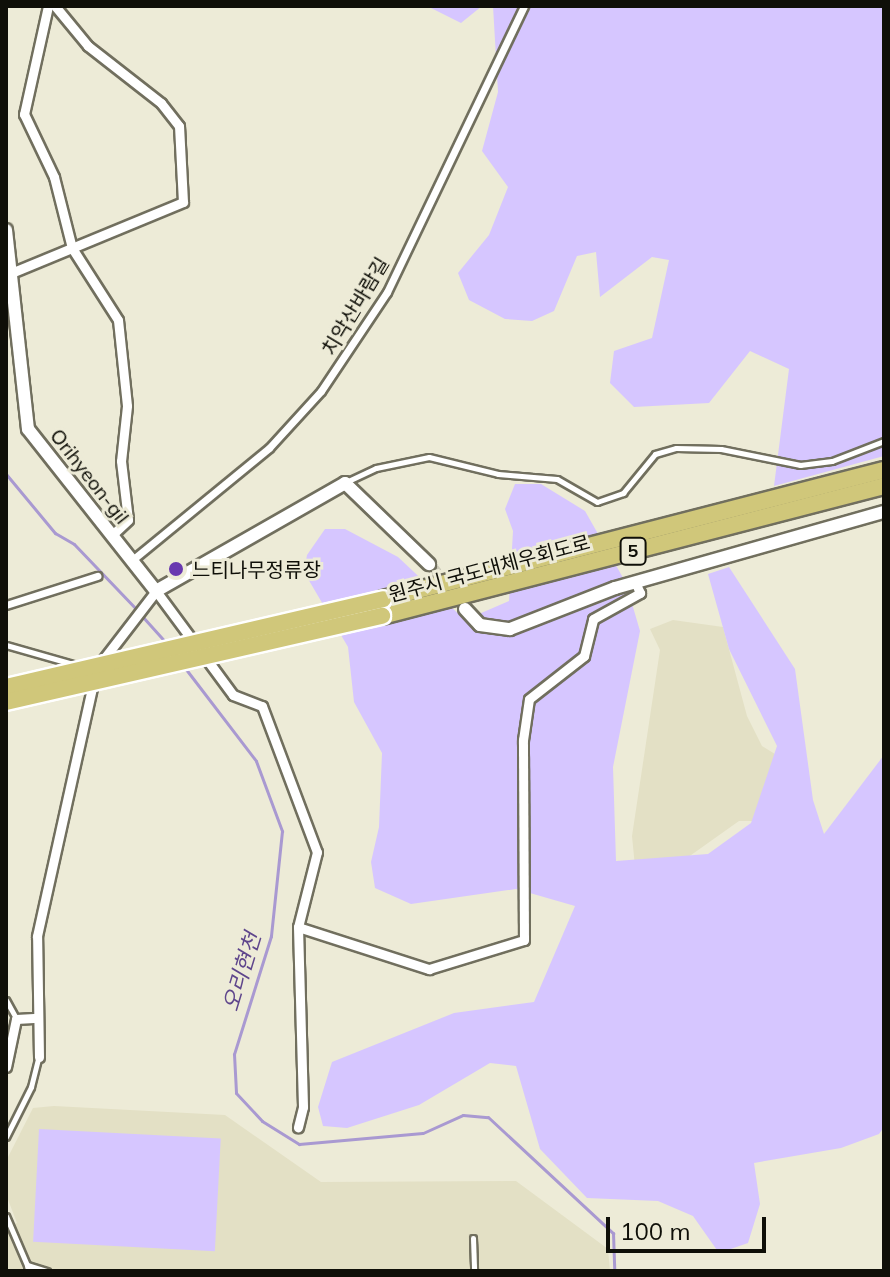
<!DOCTYPE html>
<meta charset="utf-8">
<style>
body{margin:0}
#map{position:relative;width:890px;height:1277px;overflow:hidden;background:#edebd7;font-family:Mulish,"Noto Sans KR",sans-serif}
div>[style]{position:absolute}
[style*='--x']{left:calc(var(--x)*1px);top:calc(var(--y)*1px);width:calc(var(--w)*1px);rotate:calc(var(--a)*1deg)}
.built>*{inset:0;background:#e3e0c5}
.green>*{inset:0;background:#d6c6ff;transform-origin:0 0}
.stream>*{height:3px;margin:-1.5px;padding:0 1.5px;transform-origin:1.5px;border-radius:1.5px;background:#a999d1}
.tertiary-tunnel>*{height:12px;margin-top:-6px;transform-origin:0;background:repeating-linear-gradient(90deg,#cccab8 0 12px,transparent 0 18px)}
.roads{filter:drop-shadow(2px 0 #716f5e) drop-shadow(-2px 0 #716f5e) drop-shadow(0 2px #716f5e) drop-shadow(0 -2px #716f5e)}
.service>*{height:5px;margin:-2.5px;padding:0 2.5px;transform-origin:2.5px;border-radius:2.5px;background:#fff}
.pedestrian>*{height:7px;margin:-3.5px;padding:0 3.5px;transform-origin:3.5px;border-radius:3.5px;background:#fff}
.minor>*{height:9px;margin:-4.5px;padding:0 4.5px;transform-origin:4.5px;border-radius:4.5px;background:#fff}
.tertiary>*{height:12px;margin:-6px;padding:0 6px;transform-origin:6px;border-radius:6px;background:#fff}
.trunk>*{height:16px;margin:-8px;padding:0 8px;transform-origin:8px;border-radius:8px;background:#d0c77a}
.bridges{filter:drop-shadow(2px 0 #fff) drop-shadow(-2px 0 #fff) drop-shadow(0 2px #fff) drop-shadow(0 -2px #fff)}
.trunk-bridge>*{height:16px;margin:-8px;padding:0 8px;transform-origin:8px;border-radius:8px;background:#d0c77a}
.dots>*{width:22px;height:22px;translate:-50% -50%;box-sizing:border-box;border:4px solid #edebd7;border-radius:50%}
span{translate:-50% -50%;white-space:nowrap;text-align:center;line-height:1.15;-webkit-text-stroke:6px #edebd7;paint-order:stroke}
.shield-label span{padding:2px 6px;background:#edebd7;border:2px solid;border-radius:6px;-webkit-text-stroke-width:0}
.shield-label{font-size:18px;color:#0f0f08;font-weight:700}
.street-label{font-size:20px;color:#0f0f08}
.poi-label{font-size:20px;color:#0f0f08}
.left{translate:0 -50%;text-align:left}
.water-label{font-size:22px;color:#5f468c;font-style:italic}
.frame{position:absolute;inset:0;border:8px solid #0f0f08;pointer-events:none}
.scale{position:absolute;left:606px;top:1217px;width:160px;height:36px;box-sizing:border-box;border:4px solid #0f0f08;border-top:0;padding-left:10px;font-size:24px;line-height:28px;white-space:nowrap;color:#0f0f08;-webkit-text-stroke:6px #edebd7;paint-order:stroke}
</style>
<div id="map">
<div class="built">
<i style="clip-path:polygon(673px 620px,723px 627px,747px 716px,762px 746px,788px 762px,762px 821px,739px 821px,670px 870px,635px 867px,632px 836px,660px 650px,650px 629px)"></i>
<i style="clip-path:polygon(54px 1106px,225px 1115px,321px 1182px,516px 1181px,608px 1249px,610px 1271px,6px 1271px,6px 1226px,17px 1223px,7px 1197px,6px 1161px,33px 1108px)"></i>
</div>
<div class="green">
<i style="clip-path:polygon(427px 6px,482px 6px,461px 23px)"></i>
<i style="clip-path:polygon(493px 6px,884px 6px,884px 456px,774px 486px,789px 369px,750px 351px,709px 403px,634px 407px,610px 383px,614px 351px,652px 338px,669px 260px,652px 257px,600px 297px,596px 252px,577px 256px,554px 311px,532px 321px,505px 319px,469px 300px,458px 273px,489px 235px,508px 187px,482px 151px,498px 92px)"></i>
<i style="clip-path:polygon(515px 484px,541px 484px,585px 511px,626px 583px,640px 631px,613px 767px,616px 861px,708px 854px,751px 823px,777px 746px,729px 649px,708px 574px,729px 567px,795px 669px,813px 800px,824px 834px,884px 755px,884px 1127px,879px 1134px,841px 1148px,754px 1163px,760px 1204px,748px 1243px,719px 1253px,693px 1216px,658px 1201px,587px 1198px,540px 1149px,516px 1066px,490px 1063px,419px 1105px,347px 1128px,323px 1126px,318px 1107px,332px 1062px,454px 1013px,534px 1002px,575px 906px,516px 889px,411px 904px,375px 888px,371px 862px,379px 827px,382px 753px,354px 702px,348px 647px,304px 572px,307px 555px,325px 529px,345px 529px,398px 557px,465px 620px,509px 601px,513px 531px,505px 509px)"></i>
<i style="left:39px;top:1129px;width:182px;height:113px;rotate:3deg"></i>
</div>
<div class="stream">
<i style="--x:6;--y:474;--w:77;--a:50.3"></i>
<i style="--x:55;--y:533;--w:22;--a:30"></i>
<i style="--x:74;--y:544;--w:91;--a:46.3"></i>
<i style="--x:142;--y:616;--w:36;--a:48"></i>
<i style="--x:185;--y:668;--w:117;--a:52.6"></i>
<i style="--x:256;--y:761;--w:75;--a:69.6"></i>
<i style="--x:282;--y:831;--w:106;--a:96"></i>
<i style="--x:271;--y:936;--w:124;--a:107.4"></i>
<i style="--x:234;--y:1054;--w:39;--a:87"></i>
<i style="--x:236;--y:1093;--w:38;--a:47"></i>
<i style="--x:262;--y:1121;--w:44;--a:31.9"></i>
<i style="--x:299;--y:1144;--w:124;--a:-5.1"></i>
<i style="--x:423;--y:1133;--w:44;--a:-24.2"></i>
<i style="--x:463;--y:1115;--w:25;--a:5"></i>
<i style="--x:488;--y:1117;--w:171;--a:42.9"></i>
<i style="--x:613;--y:1233;--w:38;--a:88"></i>
</div>
<div class="tertiary-tunnel">
<i style="--x:429;--y:564;--w:50;--a:50.6"></i>
</div>
<div class="roads">
<div class="service">
<i style="--x:346;--y:482;--w:33;--a:-25"></i>
<i style="--x:376;--y:468;--w:54;--a:-11.7"></i>
<i style="--x:429;--y:457;--w:71;--a:13.8"></i>
<i style="--x:498;--y:474;--w:59;--a:4.8"></i>
<i style="--x:557;--y:479;--w:46;--a:29.9"></i>
<i style="--x:597;--y:502;--w:28;--a:-19"></i>
<i style="--x:623;--y:493;--w:50;--a:-50.6"></i>
<i style="--x:655;--y:454;--w:22;--a:-16"></i>
<i style="--x:676;--y:448;--w:45;--a:1.3"></i>
<i style="--x:721;--y:449;--w:81;--a:11.4"></i>
<i style="--x:800;--y:465;--w:32;--a:-7"></i>
<i style="--x:832;--y:461;--w:56;--a:-21"></i>
<i style="--x:6;--y:645;--w:73;--a:15.9"></i>
<i style="--x:6;--y:1000;--w:21;--a:61"></i>
<i style="--x:6;--y:1137;--w:56;--a:-63.4"></i>
<i style="--x:31;--y:1087;--w:30;--a:-76"></i>
<i style="--x:6;--y:1216;--w:53;--a:66.8"></i>
<i style="--x:473;--y:1238;--w:33;--a:88"></i>
<i style="--x:28;--y:1271;--w:6;--a:-99"></i>
<i style="--x:27;--y:1265;--w:21;--a:17"></i>
</div>
<div class="pedestrian">
<i style="--x:131;--y:561;--w:178;--a:-39.3"></i>
<i style="--x:269;--y:448;--w:77;--a:-47.6"></i>
<i style="--x:321;--y:391;--w:119;--a:-56.3"></i>
<i style="--x:387;--y:292;--w:317;--a:-64.4"></i>
<i style="--x:6;--y:605;--w:96;--a:-17.7"></i>
</div>
<div class="minor">
<i style="--x:48;--y:6;--w:111;--a:102.5"></i>
<i style="--x:24;--y:114;--w:70;--a:64.5"></i>
<i style="--x:54;--y:177;--w:73;--a:75.8"></i>
<i style="--x:72;--y:248;--w:85;--a:57.4"></i>
<i style="--x:118;--y:320;--w:86;--a:84"></i>
<i style="--x:127;--y:406;--w:55;--a:96.2"></i>
<i style="--x:121;--y:461;--w:59;--a:83.2"></i>
<i style="--x:128;--y:520;--w:23;--a:137"></i>
<i style="--x:11;--y:273;--w:186;--a:-22.4"></i>
<i style="--x:183;--y:202;--w:76;--a:-93"></i>
<i style="--x:179;--y:126;--w:29;--a:-128"></i>
<i style="--x:161;--y:103;--w:93;--a:-142"></i>
<i style="--x:88;--y:46;--w:52;--a:-129.5"></i>
<i style="--x:205;--y:657;--w:47;--a:53.6"></i>
<i style="--x:233;--y:695;--w:31;--a:21"></i>
<i style="--x:262;--y:706;--w:156;--a:69.4"></i>
<i style="--x:317;--y:852;--w:77;--a:104.2"></i>
<i style="--x:298;--y:927;--w:180;--a:88.4"></i>
<i style="--x:303;--y:1107;--w:21;--a:104"></i>
<i style="--x:99;--y:665;--w:93;--a:-52.4"></i>
<i style="--x:156;--y:591;--w:67;--a:53.5"></i>
<i style="--x:298;--y:927;--w:138;--a:17.8"></i>
<i style="--x:429;--y:969;--w:99;--a:-17"></i>
<i style="--x:524;--y:940;--w:200;--a:-90.3"></i>
<i style="--x:523;--y:740;--w:41;--a:-81.7"></i>
<i style="--x:529;--y:699;--w:70;--a:-38"></i>
<i style="--x:584;--y:656;--w:38;--a:-76"></i>
<i style="--x:593;--y:619;--w:54;--a:-29"></i>
<i style="--x:640;--y:593;--w:12;--a:-114"></i>
<i style="--x:39;--y:1057;--w:121;--a:-90.9"></i>
<i style="--x:37;--y:936;--w:264;--a:-77.5"></i>
<i style="--x:6;--y:1067;--w:49;--a:-78.2"></i>
<i style="--x:16;--y:1019;--w:22;--a:-3"></i>
</div>
<div class="tertiary">
<i style="--x:6;--y:230;--w:200;--a:83.7"></i>
<i style="--x:28;--y:429;--w:206;--a:51.7"></i>
<i style="--x:156;--y:591;--w:218;--a:-29.7"></i>
<i style="--x:345;--y:483;--w:117;--a:44"></i>
<i style="--x:465;--y:609;--w:22;--a:47"></i>
<i style="--x:480;--y:625;--w:30;--a:8"></i>
<i style="--x:510;--y:629;--w:113;--a:-21.3"></i>
<i style="--x:615;--y:588;--w:280;--a:-15.8"></i>
</div>
<div class="trunk">
<i style="--x:383;--y:599;--w:517;--a:-14.44"></i>
<i style="--x:382;--y:616;--w:519;--a:-14.52"></i>
</div>
</div>
<div class="bridges">
<div class="trunk-bridge">
<i style="--x:6;--y:687;--w:387;--a:-13.1"></i>
<i style="--x:6;--y:702;--w:386;--a:-12.9"></i>
</div>
</div>
<div class="dots">
<i style="left:176px;top:569px;background:#6939b0"></i>
</div>
<div class="shield-label">
<span style="left:633px;top:551px">5</span>
</div>
<div class="street-label">
<span style="left:355px;top:306px;rotate:-59deg">치악산바람길</span>
<span style="left:90px;top:476px;rotate:52deg">Orihyeon-gil</span>
<span style="left:489px;top:568px;rotate:-15deg">원주시 국도대체우회도로</span>
</div>
<div class="poi-label">
<span class="left" style="left:192px;top:569px">느티나무정류장</span>
</div>
<div class="water-label">
<span style="left:242px;top:972px;rotate:-73deg">오리현천</span>
</div>
<div class="frame"></div>
<div class="scale">100 m</div>
</div>
